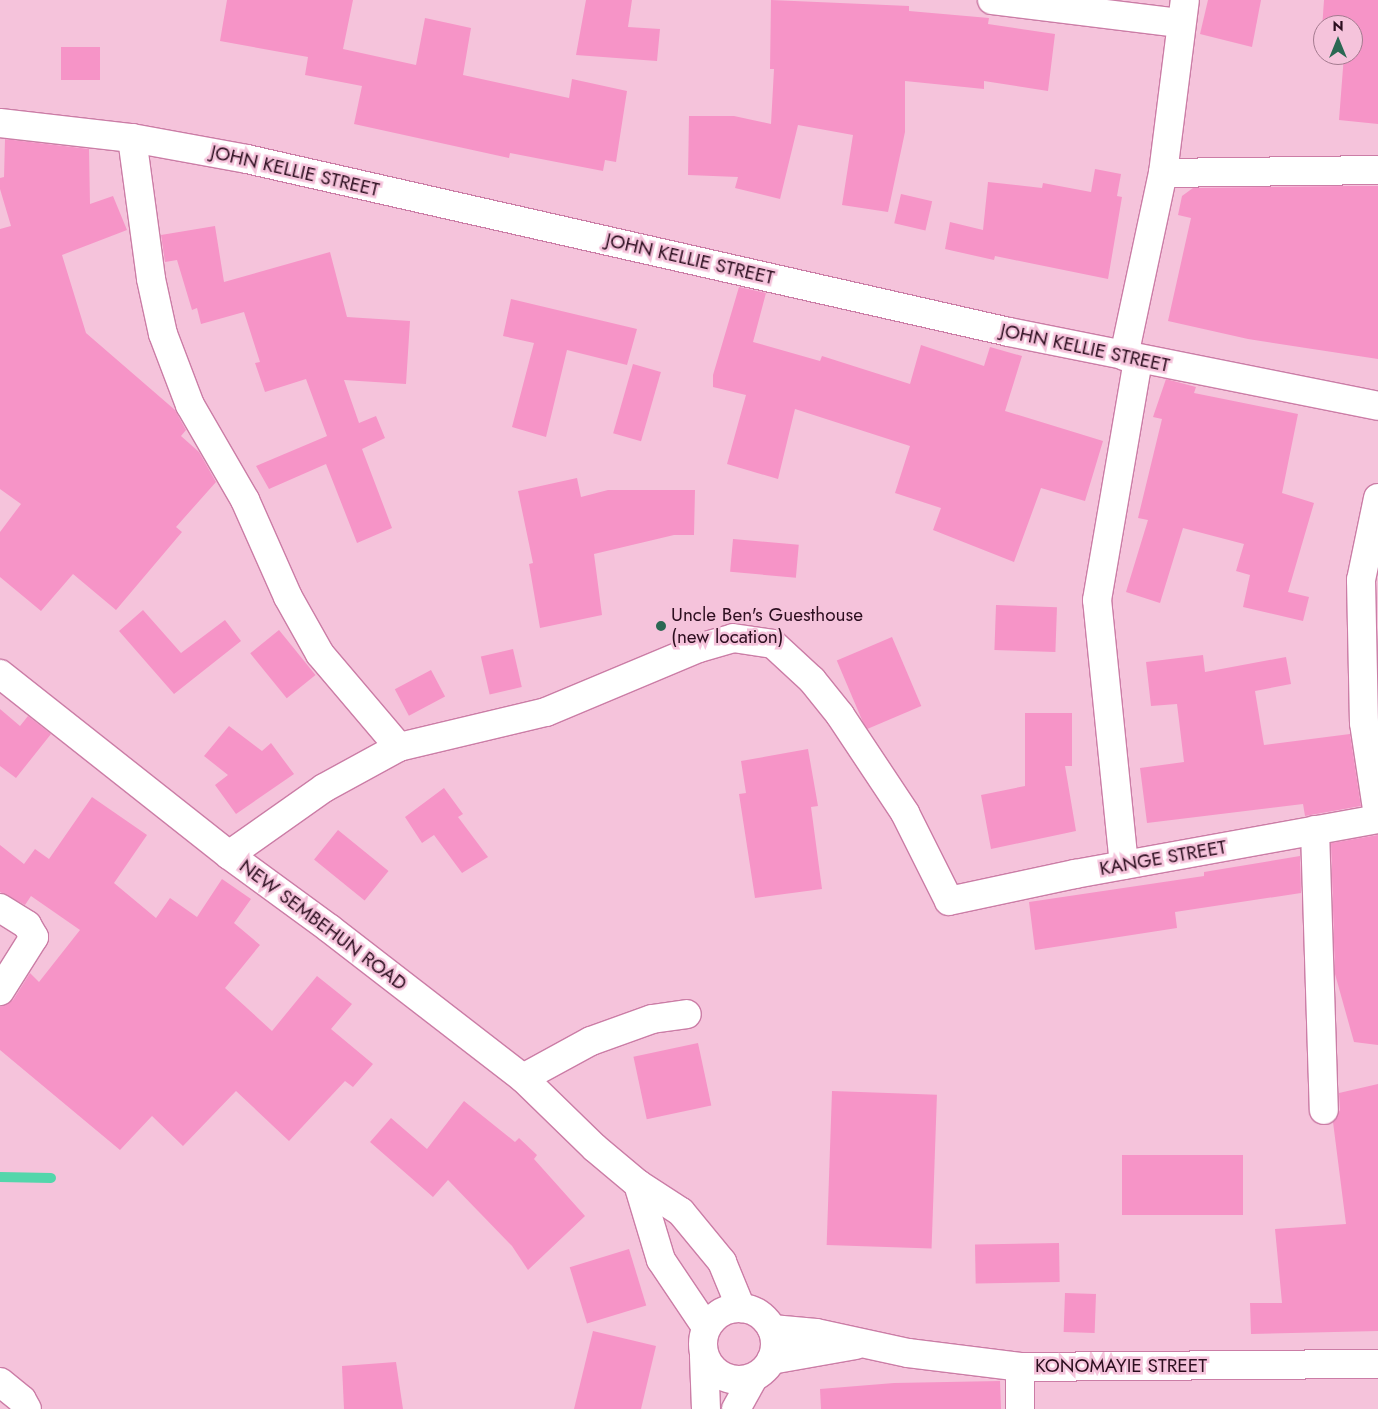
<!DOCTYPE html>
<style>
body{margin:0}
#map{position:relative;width:1378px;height:1409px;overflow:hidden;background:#f5c3db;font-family:Jost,sans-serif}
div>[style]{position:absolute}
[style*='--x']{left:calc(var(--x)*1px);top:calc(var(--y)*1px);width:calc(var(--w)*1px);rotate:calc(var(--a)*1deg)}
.stream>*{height:10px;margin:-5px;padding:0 5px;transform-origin:5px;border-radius:5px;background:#53d6ab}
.building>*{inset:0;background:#f694c7;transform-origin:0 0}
.roads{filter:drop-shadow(1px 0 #cb7da6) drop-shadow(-1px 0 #cb7da6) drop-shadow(0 1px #cb7da6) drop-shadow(0 -1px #cb7da6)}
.street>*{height:28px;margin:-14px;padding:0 14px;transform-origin:14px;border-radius:14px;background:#fff}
.street>.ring{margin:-14px;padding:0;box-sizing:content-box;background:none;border:28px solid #fff;border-radius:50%}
.dots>*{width:14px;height:14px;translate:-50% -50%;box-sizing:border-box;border:2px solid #f5c3db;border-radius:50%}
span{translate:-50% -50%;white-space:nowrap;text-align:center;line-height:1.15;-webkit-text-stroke:5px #f5c3db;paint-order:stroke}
.street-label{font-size:19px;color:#2c0e1f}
.poi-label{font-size:19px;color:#2c0e1f}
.left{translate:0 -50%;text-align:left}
.north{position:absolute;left:1313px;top:15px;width:50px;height:50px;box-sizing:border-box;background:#f5c3db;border:1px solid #a57b90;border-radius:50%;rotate:0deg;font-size:14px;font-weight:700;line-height:20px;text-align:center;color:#2c0e1f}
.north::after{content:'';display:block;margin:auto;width:18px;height:22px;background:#2b6853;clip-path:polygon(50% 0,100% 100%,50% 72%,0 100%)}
</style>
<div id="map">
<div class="stream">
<i style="--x:0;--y:1177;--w:51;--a:1.1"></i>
</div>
<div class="building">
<i style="clip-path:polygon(227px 0,353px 0,343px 49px,416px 65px,425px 18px,471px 28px,463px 75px,569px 98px,572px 79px,627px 91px,616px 162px,605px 160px,603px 171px,510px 153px,509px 158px,354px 124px,362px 86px,305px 75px,308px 57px,220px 41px)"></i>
<i style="clip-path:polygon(586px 0,632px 0,628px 27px,660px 29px,657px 61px,576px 55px)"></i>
<i style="clip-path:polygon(771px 0,909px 6px,909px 11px,989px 18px,988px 24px,1055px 34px,1048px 91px,984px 81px,984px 89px,905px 81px,905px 132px,888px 212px,842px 205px,853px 135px,798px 125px,780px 199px,735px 188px,738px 177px,688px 175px,689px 116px,734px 116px,771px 124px,774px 69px,770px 69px)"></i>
<i style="clip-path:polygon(1208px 0,1261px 0,1252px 47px,1200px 34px)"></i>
<i style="clip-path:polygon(1324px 0,1378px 0,1378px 124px,1339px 120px,1344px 55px,1353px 55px,1353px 25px,1323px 25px,1322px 29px)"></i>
<i style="left:61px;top:47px;width:39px;height:33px"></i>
<i style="clip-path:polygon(5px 139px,89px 149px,90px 204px,113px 196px,127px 230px,62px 255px,86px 333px,175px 410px,186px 430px,181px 436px,199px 452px,216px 482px,176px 527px,182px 532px,116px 610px,73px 574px,41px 611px,0 577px,0 532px,21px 504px,0 489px,0 229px,11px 226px,0 189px,0 178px,4px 177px)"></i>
<i style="clip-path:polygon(1095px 169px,1121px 174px,1117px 196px,1122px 197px,1108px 279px,995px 256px,994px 260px,945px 249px,950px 222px,983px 230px,988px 182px,1042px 188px,1043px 183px,1091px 192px)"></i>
<i style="clip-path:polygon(1348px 186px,1378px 186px,1378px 359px,1248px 339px,1168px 321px,1191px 218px,1178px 215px,1182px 196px,1193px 188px)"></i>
<i style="left:901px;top:194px;width:32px;height:30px;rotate:13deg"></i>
<i style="clip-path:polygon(215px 226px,224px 282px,330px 252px,347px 317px,410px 321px,406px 384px,344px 380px,359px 423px,376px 416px,385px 438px,362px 449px,392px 528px,357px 543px,326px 464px,269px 489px,256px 466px,327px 436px,306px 379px,265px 392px,255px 363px,260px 362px,244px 312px,201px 324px,197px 308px,192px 310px,177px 260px,165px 262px,161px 235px)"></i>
<i style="clip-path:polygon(739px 287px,766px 293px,753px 342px,820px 361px,822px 356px,910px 384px,921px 345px,984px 366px,990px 347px,1022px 356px,1005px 411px,1103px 441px,1085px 501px,1041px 488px,1014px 562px,933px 530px,941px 508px,895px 493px,910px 446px,795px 409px,778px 479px,727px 464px,746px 395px,713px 387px,713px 375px)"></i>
<i style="clip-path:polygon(511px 299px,637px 329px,627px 365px,567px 350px,546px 437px,512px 427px,534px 343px,503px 336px)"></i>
<i style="left:633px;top:364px;width:29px;height:72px;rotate:16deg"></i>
<i style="clip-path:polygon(1166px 379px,1196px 387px,1194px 393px,1298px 414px,1282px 493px,1314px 503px,1288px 592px,1309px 597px,1303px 621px,1243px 607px,1250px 575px,1236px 571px,1244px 544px,1183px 528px,1160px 603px,1126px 592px,1148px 520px,1138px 518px,1162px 419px,1153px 417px)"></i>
<i style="clip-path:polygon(577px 478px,581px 497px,608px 490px,695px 490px,694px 535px,674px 535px,594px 554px,602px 615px,540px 628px,529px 564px,533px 563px,518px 491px)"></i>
<i style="left:733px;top:539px;width:66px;height:33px;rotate:5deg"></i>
<i style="left:996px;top:605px;width:61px;height:45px;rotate:2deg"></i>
<i style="clip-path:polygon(143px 610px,181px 653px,225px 620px,241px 641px,174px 694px,119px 631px)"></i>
<i style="left:279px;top:630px;width:58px;height:37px;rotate:51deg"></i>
<i style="left:892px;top:637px;width:75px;height:60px;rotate:67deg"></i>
<i style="left:513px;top:649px;width:39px;height:33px;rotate:77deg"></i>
<i style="clip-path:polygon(1203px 655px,1205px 672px,1286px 657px,1291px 684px,1255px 691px,1264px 745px,1350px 734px,1361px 806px,1305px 816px,1303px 804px,1147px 823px,1140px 768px,1184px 762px,1177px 704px,1151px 706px,1146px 662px)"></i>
<i style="left:431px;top:670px;width:30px;height:41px;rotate:62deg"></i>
<i style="clip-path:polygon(0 709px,20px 726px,28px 716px,51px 734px,16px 778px,0 766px)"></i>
<i style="clip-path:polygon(1025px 713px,1072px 713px,1072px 766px,1065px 766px,1076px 831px,991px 849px,981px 795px,1025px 786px)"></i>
<i style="clip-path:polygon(229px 726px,262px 751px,271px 743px,294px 774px,236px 814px,215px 785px,228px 775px,204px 756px)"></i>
<i style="clip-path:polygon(808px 749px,818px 806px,811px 807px,822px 889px,755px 898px,739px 794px,746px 793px,741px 761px)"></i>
<i style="clip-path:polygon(444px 788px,463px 814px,458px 817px,488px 857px,462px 873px,434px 835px,422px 843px,405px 817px)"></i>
<i style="clip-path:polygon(92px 797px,147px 835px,114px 883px,156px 918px,170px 898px,197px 917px,222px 879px,251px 899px,234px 923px,260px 945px,225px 988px,272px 1031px,317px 976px,352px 1004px,331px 1029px,373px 1064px,353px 1087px,345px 1081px,289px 1141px,236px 1091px,183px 1146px,152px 1116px,120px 1150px,0 1050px,0 1007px,13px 1000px,30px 973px,39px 982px,80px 930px,31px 896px,25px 905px,0 892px,0 845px,24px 864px,35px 849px,49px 859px)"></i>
<i style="left:338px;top:830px;width:65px;height:38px;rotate:39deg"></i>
<i style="clip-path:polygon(1378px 835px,1378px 1045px,1354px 1042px,1335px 974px,1331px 843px)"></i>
<i style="clip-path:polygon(1300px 856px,1301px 893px,1175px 912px,1177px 928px,1035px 950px,1029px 902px,1204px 876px,1204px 872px)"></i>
<i style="left:698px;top:1043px;width:64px;height:66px;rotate:78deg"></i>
<i style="clip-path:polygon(1378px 1084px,1378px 1331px,1251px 1334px,1250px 1303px,1282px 1303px,1275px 1229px,1346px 1224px,1333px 1122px,1340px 1110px,1339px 1093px)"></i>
<i style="left:832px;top:1091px;width:105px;height:154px;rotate:2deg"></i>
<i style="clip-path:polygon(464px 1101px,515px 1142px,519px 1138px,537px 1155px,534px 1159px,585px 1216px,528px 1270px,512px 1246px,448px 1180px,433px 1197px,370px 1142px,391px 1118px,427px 1149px)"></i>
<i style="left:1243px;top:1155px;width:60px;height:121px;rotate:90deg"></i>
<i style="left:1059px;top:1243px;width:39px;height:84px;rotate:89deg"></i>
<i style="left:629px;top:1249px;width:59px;height:62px;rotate:73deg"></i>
<i style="left:1065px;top:1293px;width:31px;height:39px;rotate:2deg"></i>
<i style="clip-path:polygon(593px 1331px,656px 1346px,641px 1409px,574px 1409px)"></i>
<i style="clip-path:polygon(396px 1362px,403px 1409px,344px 1409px,342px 1366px)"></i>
<i style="clip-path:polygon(1000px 1381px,1001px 1409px,821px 1409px,820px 1389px,894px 1383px)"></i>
</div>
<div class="roads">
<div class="street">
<i style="--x:992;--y:0;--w:189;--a:7"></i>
<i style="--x:0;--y:123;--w:133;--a:6.5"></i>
<i style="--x:132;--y:138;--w:117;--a:10.3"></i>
<i style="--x:247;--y:159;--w:781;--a:12.79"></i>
<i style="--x:1009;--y:332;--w:376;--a:11.3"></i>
<i style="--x:132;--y:138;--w:142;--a:82.3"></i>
<i style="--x:151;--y:279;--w:56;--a:77.7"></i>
<i style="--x:163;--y:334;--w:76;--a:69.2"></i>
<i style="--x:190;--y:405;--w:110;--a:59.9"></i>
<i style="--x:245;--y:500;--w:106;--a:66.1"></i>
<i style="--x:288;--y:597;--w:65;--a:60.7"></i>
<i style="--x:320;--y:654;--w:122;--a:49.7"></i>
<i style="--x:1163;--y:173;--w:174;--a:-82.8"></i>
<i style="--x:1124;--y:356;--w:187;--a:-78"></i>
<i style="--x:1163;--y:173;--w:215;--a:-0.8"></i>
<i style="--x:1378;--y:498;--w:84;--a:101.7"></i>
<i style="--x:1361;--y:580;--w:143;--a:88.8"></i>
<i style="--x:1364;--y:723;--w:94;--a:81.4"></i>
<i style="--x:0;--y:674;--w:292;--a:38.3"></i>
<i style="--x:229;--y:855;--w:125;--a:36.2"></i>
<i style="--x:330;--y:929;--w:244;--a:37.7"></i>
<i style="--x:523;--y:1078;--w:100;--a:44.2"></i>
<i style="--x:595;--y:1148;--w:56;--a:39.9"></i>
<i style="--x:638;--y:1184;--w:51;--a:33.1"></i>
<i style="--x:681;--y:1212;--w:65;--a:50.6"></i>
<i style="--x:722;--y:1262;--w:50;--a:67.6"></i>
<i style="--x:1315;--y:830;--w:280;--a:88.2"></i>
<i style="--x:229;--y:855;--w:116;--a:-35.2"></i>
<i style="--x:324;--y:788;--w:85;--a:-28.7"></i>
<i style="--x:399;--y:747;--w:151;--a:-13.4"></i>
<i style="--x:546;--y:712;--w:166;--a:-22.7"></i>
<i style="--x:699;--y:648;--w:35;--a:-16"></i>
<i style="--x:733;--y:638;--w:40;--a:8.5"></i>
<i style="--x:773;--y:644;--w:53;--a:42.7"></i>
<i style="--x:812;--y:680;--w:45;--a:51.3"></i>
<i style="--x:840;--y:715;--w:118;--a:56.4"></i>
<i style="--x:905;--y:813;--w:98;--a:63.4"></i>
<i style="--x:949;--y:901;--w:129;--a:-12.1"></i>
<i style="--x:1075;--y:874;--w:308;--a:-10.3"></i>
<i style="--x:1124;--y:865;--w:266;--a:-95.8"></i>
<i style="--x:1097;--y:600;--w:243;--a:-80.3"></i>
<i style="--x:0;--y:908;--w:32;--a:32"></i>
<i style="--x:27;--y:925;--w:14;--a:60"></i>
<i style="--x:34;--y:937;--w:64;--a:122.2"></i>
<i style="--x:523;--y:1078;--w:77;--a:-28.6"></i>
<i style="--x:591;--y:1041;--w:65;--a:-19.8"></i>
<i style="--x:652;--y:1019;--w:35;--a:-8"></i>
<i style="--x:638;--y:1184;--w:79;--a:73.2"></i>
<i style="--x:661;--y:1260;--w:81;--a:56.1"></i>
<i class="ring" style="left:703px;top:1308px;width:44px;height:44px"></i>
<i style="--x:772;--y:1329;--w:44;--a:5.2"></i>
<i style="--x:816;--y:1333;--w:94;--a:12.3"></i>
<i style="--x:908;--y:1353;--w:113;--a:7.1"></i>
<i style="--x:1020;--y:1367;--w:358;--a:-0.5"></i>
<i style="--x:704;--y:1357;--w:52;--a:87.8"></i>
<i style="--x:771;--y:1360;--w:86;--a:-10"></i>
<i style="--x:0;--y:1382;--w:28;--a:39"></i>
<i style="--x:22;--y:1400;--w:10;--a:61"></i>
<i style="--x:736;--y:1409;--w:35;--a:-61"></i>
<i style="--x:1020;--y:1409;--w:42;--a:-90"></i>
</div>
</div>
<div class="dots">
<i style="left:661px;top:626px;background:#2b6853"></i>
</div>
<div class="street-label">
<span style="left:295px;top:171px;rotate:13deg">JOHN KELLIE STREET</span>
<span style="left:690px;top:259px;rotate:13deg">JOHN KELLIE STREET</span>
<span style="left:1085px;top:348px;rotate:12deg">JOHN KELLIE STREET</span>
<span style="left:1163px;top:858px;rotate:-10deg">KANGE STREET</span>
<span style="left:323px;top:925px;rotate:37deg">NEW SEMBEHUN ROAD</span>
<span style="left:1121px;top:1366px">KONOMAYIE STREET</span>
</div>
<div class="poi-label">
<span class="left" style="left:671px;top:626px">Uncle Ben's Guesthouse<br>(new location)</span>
</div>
<div class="north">N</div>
</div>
